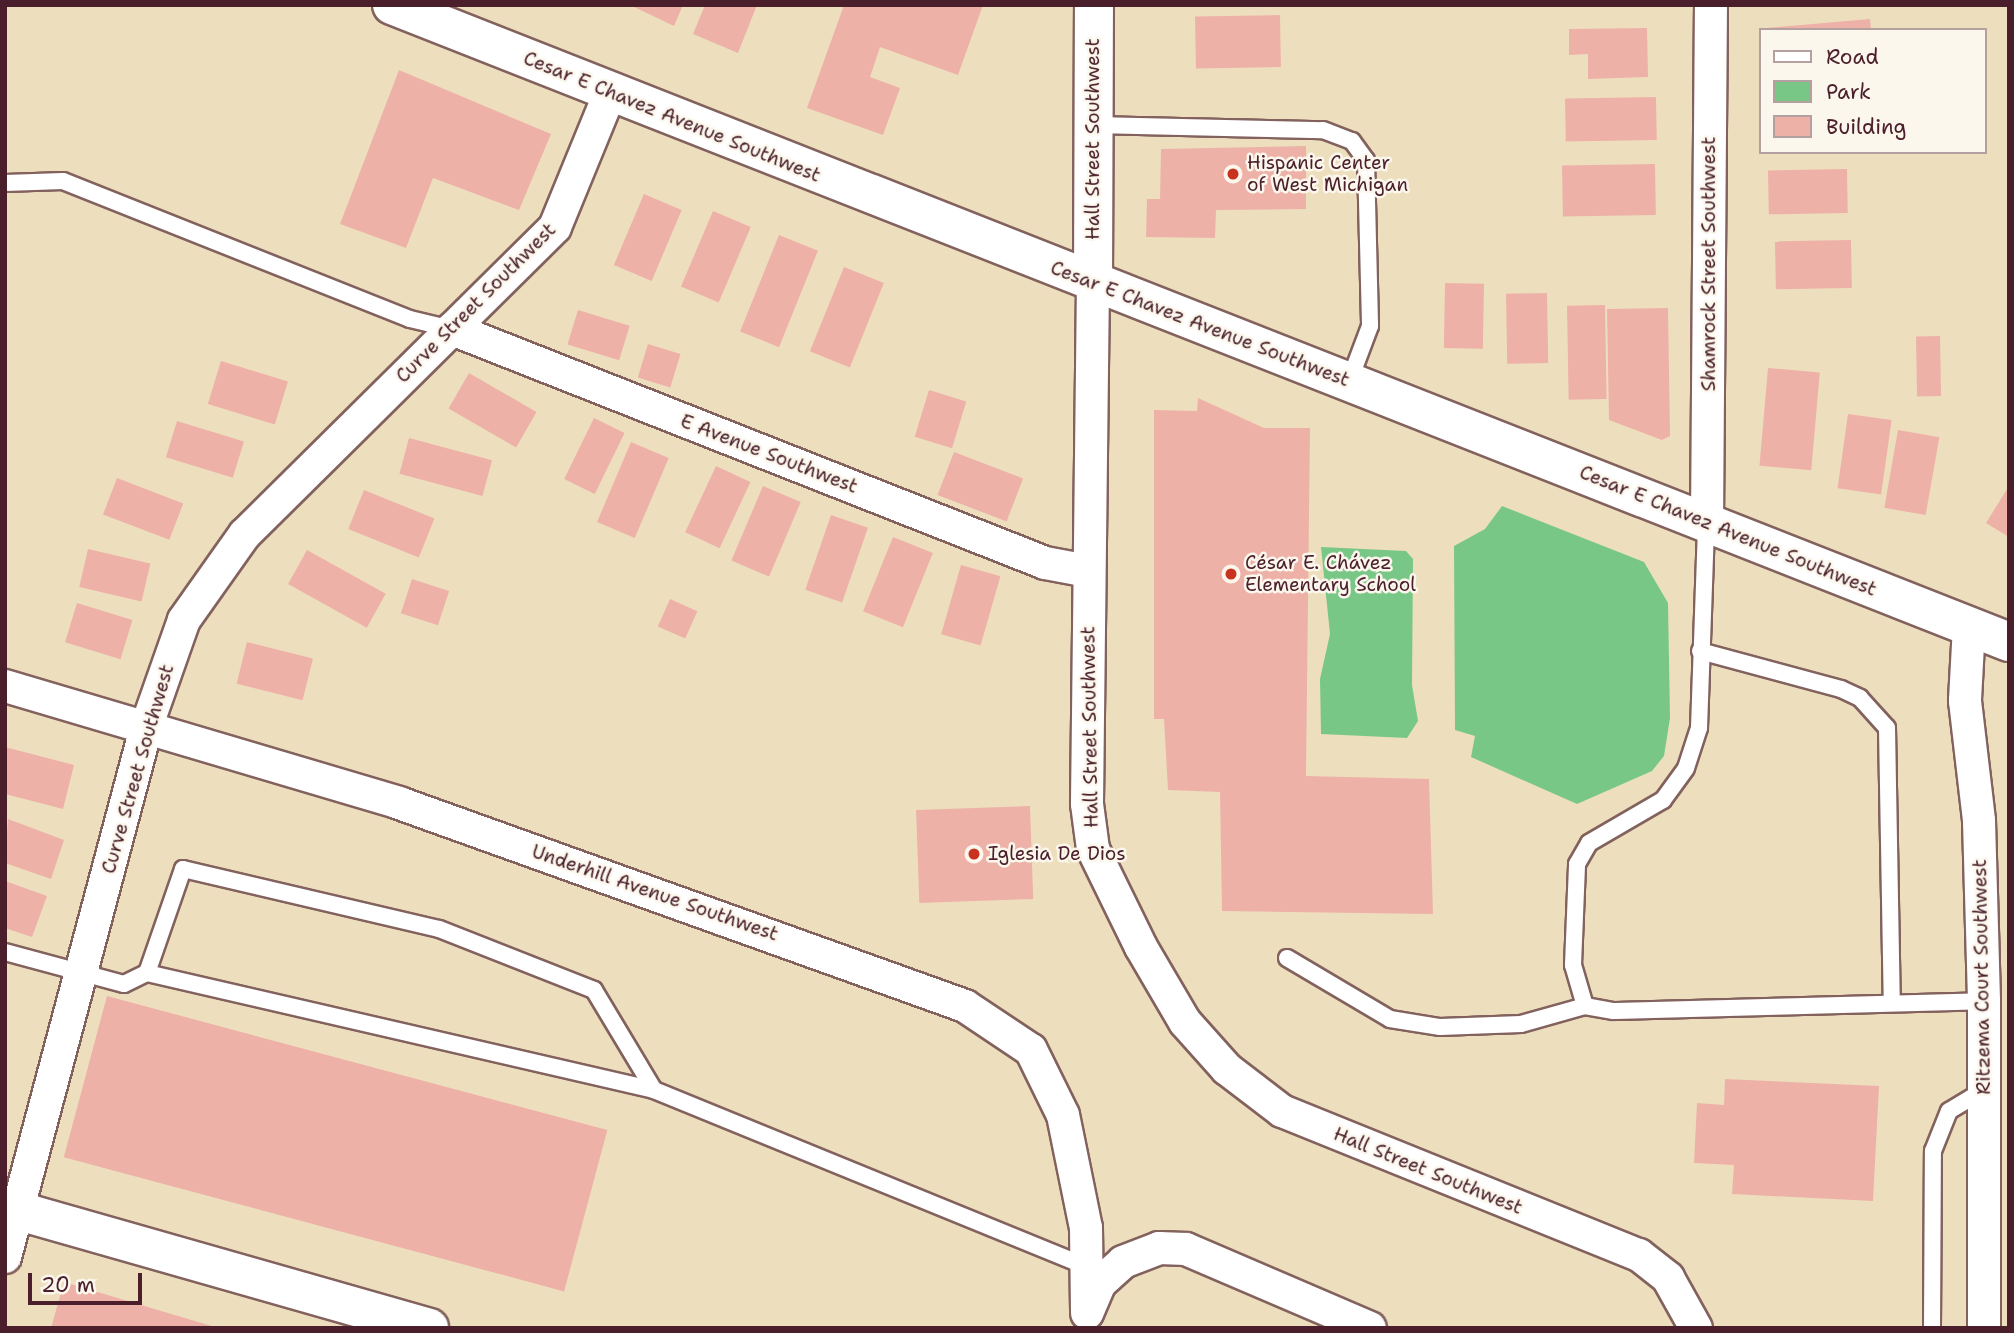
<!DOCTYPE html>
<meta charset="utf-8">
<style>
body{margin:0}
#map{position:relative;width:2014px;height:1333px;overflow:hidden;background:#eddfbe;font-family:"Shantell Sans",sans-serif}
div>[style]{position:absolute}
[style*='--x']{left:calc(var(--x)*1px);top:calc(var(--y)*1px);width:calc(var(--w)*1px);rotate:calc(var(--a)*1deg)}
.green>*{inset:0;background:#79c787}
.building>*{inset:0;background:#eeb1a8;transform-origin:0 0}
.roads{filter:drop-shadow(2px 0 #83625e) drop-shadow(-2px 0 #83625e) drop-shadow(0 2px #83625e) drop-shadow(0 -2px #83625e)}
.service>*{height:16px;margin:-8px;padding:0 8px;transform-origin:8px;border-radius:8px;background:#fff}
.minor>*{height:32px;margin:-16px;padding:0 16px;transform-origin:16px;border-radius:16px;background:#fff}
.secondary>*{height:38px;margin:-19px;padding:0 19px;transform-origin:19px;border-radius:19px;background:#fff}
.dots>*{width:19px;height:19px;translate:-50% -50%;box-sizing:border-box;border:4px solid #fbf7ec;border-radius:50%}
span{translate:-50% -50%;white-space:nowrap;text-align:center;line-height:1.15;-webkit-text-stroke:5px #fbf7ec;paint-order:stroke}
.street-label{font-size:19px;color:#4a1f2b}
.poi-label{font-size:19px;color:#4a1f2b}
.left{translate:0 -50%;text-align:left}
.frame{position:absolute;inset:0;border:7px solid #4a1f2b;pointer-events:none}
.legend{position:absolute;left:1759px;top:28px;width:228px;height:126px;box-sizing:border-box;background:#fbf7ec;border:2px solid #b4a19f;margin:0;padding:9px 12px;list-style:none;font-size:21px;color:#4a1f2b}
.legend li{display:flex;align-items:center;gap:14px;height:35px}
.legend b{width:35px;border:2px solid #b4a19f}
.scale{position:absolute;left:28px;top:1273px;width:114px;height:32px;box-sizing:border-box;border:4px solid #4a1f2b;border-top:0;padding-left:9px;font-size:21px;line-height:24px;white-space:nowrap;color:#4a1f2b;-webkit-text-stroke:5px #fbf7ec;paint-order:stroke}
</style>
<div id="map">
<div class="green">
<i style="clip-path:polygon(1502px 506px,1644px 562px,1668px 603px,1670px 718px,1664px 756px,1652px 771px,1577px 804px,1471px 757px,1475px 736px,1455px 730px,1454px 546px,1485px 529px)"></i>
<i style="clip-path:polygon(1321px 547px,1406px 551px,1413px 559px,1412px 685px,1418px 721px,1407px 738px,1321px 734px,1320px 679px,1330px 634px)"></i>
</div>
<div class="building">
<i style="clip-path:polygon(630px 5px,683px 5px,674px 26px)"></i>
<i style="clip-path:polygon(705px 5px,757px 5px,738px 53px,693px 34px)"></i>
<i style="clip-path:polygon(844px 5px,983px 5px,958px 75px,880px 47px,870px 77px,900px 88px,883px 135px,807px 108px)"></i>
<i style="left:1280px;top:15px;width:52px;height:85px;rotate:89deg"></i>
<i style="left:1870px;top:19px;width:11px;height:104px;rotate:85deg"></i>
<i style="clip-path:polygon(1647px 28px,1648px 77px,1588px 79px,1588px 54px,1569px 55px,1569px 29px)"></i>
<i style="clip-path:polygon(399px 70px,551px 134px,519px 210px,433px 178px,406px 248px,340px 224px)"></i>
<i style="left:1656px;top:97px;width:43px;height:91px;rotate:89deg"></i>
<i style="clip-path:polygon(1306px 146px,1306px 209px,1216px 210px,1215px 238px,1146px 237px,1147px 199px,1160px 199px,1161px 149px)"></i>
<i style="left:1655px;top:164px;width:51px;height:93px;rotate:89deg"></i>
<i style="left:1847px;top:169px;width:44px;height:79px;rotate:89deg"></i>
<i style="left:644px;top:194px;width:41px;height:77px;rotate:23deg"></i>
<i style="left:713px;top:211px;width:41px;height:82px;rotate:23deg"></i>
<i style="left:779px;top:235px;width:42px;height:104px;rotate:22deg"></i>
<i style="left:1851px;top:240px;width:48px;height:76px;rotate:89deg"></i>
<i style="left:844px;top:267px;width:43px;height:91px;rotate:22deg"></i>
<i style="left:1445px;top:283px;width:39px;height:65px;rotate:1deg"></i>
<i style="left:1547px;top:293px;width:70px;height:41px;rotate:89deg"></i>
<i style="left:1605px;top:305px;width:94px;height:38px;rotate:89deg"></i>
<i style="clip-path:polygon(1668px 308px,1670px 436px,1662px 440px,1609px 420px,1607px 309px)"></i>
<i style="left:578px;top:310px;width:54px;height:36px;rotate:17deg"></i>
<i style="left:1940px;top:336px;width:60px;height:24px;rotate:89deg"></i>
<i style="left:648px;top:344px;width:34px;height:35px;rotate:17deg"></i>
<i style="left:221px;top:361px;width:70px;height:45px;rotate:17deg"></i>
<i style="left:1768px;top:368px;width:52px;height:98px;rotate:5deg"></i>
<i style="left:469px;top:373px;width:78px;height:41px;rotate:30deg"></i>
<i style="left:929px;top:390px;width:39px;height:49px;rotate:17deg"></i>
<i style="clip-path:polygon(1198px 398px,1264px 428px,1310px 428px,1306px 776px,1429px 779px,1433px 914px,1222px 911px,1220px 792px,1168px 790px,1164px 719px,1154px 719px,1154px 410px,1197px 411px)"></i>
<i style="left:1848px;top:414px;width:44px;height:75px;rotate:8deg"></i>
<i style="left:594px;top:418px;width:34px;height:68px;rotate:26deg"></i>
<i style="left:177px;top:421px;width:70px;height:38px;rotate:17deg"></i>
<i style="left:1898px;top:430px;width:42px;height:79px;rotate:10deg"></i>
<i style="left:409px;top:438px;width:86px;height:37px;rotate:15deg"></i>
<i style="left:631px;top:442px;width:41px;height:87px;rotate:23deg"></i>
<i style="left:954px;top:452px;width:74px;height:46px;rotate:21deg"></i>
<i style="left:716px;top:466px;width:38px;height:73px;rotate:25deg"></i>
<i style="left:117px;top:478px;width:71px;height:39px;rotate:21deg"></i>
<i style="left:763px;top:486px;width:41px;height:81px;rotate:23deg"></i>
<i style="clip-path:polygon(2009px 486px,2009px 537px,1986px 523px)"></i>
<i style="left:364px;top:490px;width:76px;height:42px;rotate:22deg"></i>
<i style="left:831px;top:515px;width:39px;height:79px;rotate:19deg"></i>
<i style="left:893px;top:537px;width:43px;height:80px;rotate:22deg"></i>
<i style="left:88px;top:549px;width:64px;height:39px;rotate:13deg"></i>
<i style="left:307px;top:550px;width:90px;height:39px;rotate:29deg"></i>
<i style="left:961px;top:565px;width:41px;height:72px;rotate:16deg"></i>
<i style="left:412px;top:579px;width:39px;height:36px;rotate:18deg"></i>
<i style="left:670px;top:599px;width:30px;height:30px;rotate:24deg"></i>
<i style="left:77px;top:603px;width:58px;height:41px;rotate:17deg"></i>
<i style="left:247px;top:642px;width:68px;height:43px;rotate:14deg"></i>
<i style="clip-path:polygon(5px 747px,74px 765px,63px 809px,5px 794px)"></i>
<i style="left:1030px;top:806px;width:93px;height:114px;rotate:88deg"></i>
<i style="clip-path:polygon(8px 819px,64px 840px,51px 879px,5px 863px)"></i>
<i style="clip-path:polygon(5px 881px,47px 896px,32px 937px,5px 928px)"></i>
<i style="left:107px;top:996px;width:518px;height:167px;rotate:15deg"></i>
<i style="clip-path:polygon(1725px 1079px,1879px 1086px,1873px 1201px,1732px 1194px,1734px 1165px,1694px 1163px,1697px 1103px,1724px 1105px)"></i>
<i style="clip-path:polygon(64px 1282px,215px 1327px,215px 1328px,51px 1328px)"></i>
</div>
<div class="roads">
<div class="service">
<i style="--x:1094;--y:125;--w:229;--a:1.3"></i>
<i style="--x:1323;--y:130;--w:31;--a:21"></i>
<i style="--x:1352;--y:141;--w:24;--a:54"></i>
<i style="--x:1366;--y:160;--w:166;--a:88.6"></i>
<i style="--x:1370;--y:326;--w:60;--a:110.6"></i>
<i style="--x:5;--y:183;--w:58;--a:-2"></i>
<i style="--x:63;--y:181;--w:373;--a:21.7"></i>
<i style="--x:410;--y:319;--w:43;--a:13.4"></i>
<i style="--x:1700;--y:651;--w:146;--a:15.1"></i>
<i style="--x:1841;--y:689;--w:21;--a:25"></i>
<i style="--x:1860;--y:698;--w:40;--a:48"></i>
<i style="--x:1887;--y:728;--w:275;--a:89"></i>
<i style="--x:5;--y:952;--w:123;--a:15.1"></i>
<i style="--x:124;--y:984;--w:25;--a:-26"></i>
<i style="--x:147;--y:973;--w:520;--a:12.99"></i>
<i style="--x:654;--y:1090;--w:117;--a:-121"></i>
<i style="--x:594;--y:990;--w:167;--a:-158.5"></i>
<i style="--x:439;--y:929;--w:263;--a:-166.8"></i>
<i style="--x:183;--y:869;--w:110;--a:109.1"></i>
<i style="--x:1287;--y:958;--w:120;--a:30.6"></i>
<i style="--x:1390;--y:1019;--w:51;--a:9.1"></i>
<i style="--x:1440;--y:1027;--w:81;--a:-2.1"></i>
<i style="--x:1521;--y:1024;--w:66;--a:-15.7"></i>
<i style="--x:1585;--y:1006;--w:29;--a:10"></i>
<i style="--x:1614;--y:1011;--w:370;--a:-1.5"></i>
<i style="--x:1585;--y:1006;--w:43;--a:-106.3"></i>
<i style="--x:1573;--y:965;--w:101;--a:-87.7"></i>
<i style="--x:1577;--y:864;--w:24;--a:-60"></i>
<i style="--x:1589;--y:843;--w:86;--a:-30.2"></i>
<i style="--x:1663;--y:800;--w:39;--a:-54"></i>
<i style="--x:1686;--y:768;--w:42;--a:-72"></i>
<i style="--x:1699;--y:728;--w:204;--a:-88"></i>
<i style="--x:654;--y:1090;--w:466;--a:22.2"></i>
<i style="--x:1932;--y:1328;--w:177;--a:-89.7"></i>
<i style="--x:1933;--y:1151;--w:43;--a:-68.2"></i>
<i style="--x:1949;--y:1111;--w:41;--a:-31"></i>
</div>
<div class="minor">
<i style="--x:1093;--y:282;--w:522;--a:90.66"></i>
<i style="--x:1087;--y:804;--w:45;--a:82.4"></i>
<i style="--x:1093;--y:849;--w:109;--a:63.9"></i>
<i style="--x:1141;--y:947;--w:87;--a:59.6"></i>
<i style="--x:1185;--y:1022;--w:63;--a:48.2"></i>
<i style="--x:1227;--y:1069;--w:69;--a:37.4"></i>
<i style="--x:1282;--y:1111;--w:385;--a:22"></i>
<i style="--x:1639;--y:1255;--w:37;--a:38"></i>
<i style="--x:1668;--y:1278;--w:57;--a:60.8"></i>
<i style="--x:452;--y:329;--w:637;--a:21.53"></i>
<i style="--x:1045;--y:563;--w:44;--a:10.5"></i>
<i style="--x:1707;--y:522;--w:517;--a:-89.56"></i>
<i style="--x:1969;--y:626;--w:75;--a:93.1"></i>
<i style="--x:1965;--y:701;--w:121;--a:83.3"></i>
<i style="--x:1979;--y:821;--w:180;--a:88.4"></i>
<i style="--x:1984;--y:1001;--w:327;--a:90"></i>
<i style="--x:5;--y:686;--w:411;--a:16.5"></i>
<i style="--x:399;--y:803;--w:601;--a:19.73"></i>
<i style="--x:965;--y:1006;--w:79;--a:33.7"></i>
<i style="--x:1031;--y:1050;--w:72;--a:63.8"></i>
<i style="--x:1063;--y:1115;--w:115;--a:78.5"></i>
<i style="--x:1086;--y:1228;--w:85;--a:89.3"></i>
<i style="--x:5;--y:1257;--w:551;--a:-75.06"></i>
<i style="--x:147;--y:725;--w:111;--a:-70.6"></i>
<i style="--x:184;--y:620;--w:105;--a:-54.7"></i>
<i style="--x:245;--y:534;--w:436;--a:-44.7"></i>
<i style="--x:555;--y:227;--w:145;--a:-67.7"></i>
<i style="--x:1088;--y:1311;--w:30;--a:-67"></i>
<i style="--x:1100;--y:1283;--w:31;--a:-42"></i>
<i style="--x:1123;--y:1262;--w:39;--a:-21"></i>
<i style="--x:1159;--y:1248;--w:27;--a:2"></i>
<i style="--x:1186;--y:1249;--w:200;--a:23.2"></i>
</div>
<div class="secondary">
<i style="--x:392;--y:5;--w:1738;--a:21.5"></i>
<i style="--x:1093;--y:282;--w:277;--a:-89.8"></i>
<i style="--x:5;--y:1207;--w:441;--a:15.9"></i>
</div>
</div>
<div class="dots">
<i style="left:1233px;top:174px;background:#c8321e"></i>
<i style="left:1231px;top:574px;background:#c8321e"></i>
<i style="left:974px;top:854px;background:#c8321e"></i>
</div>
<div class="street-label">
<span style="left:672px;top:117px;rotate:22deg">Cesar E Chavez Avenue Southwest</span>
<span style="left:1093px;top:139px;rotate:-90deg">Hall Street Southwest</span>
<span style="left:1709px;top:264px;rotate:-90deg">Shamrock Street Southwest</span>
<span style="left:476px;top:303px;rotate:-45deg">Curve Street Southwest</span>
<span style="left:1200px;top:324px;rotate:21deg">Cesar E Chavez Avenue Southwest</span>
<span style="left:769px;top:454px;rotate:21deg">E Avenue Southwest</span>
<span style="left:1728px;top:531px;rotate:22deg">Cesar E Chavez Avenue Southwest</span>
<span style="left:1090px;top:727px;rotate:-91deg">Hall Street Southwest</span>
<span style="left:138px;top:769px;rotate:-74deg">Curve Street Southwest</span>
<span style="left:655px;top:893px;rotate:19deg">Underhill Avenue Southwest</span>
<span style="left:1982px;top:977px;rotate:-91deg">Ritzema Court Southwest</span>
<span style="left:1428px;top:1171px;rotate:22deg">Hall Street Southwest</span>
</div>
<div class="poi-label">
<span class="left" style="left:1247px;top:174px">Hispanic Center<br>of West Michigan</span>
<span class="left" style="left:1245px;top:574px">César E. Chávez<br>Elementary School</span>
<span class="left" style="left:988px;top:854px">Iglesia De Dios</span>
</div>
<div class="frame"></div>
<ul class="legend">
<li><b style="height:9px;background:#fff"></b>Road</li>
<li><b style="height:19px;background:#79c787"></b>Park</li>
<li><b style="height:19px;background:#eeb1a8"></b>Building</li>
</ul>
<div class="scale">20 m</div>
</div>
